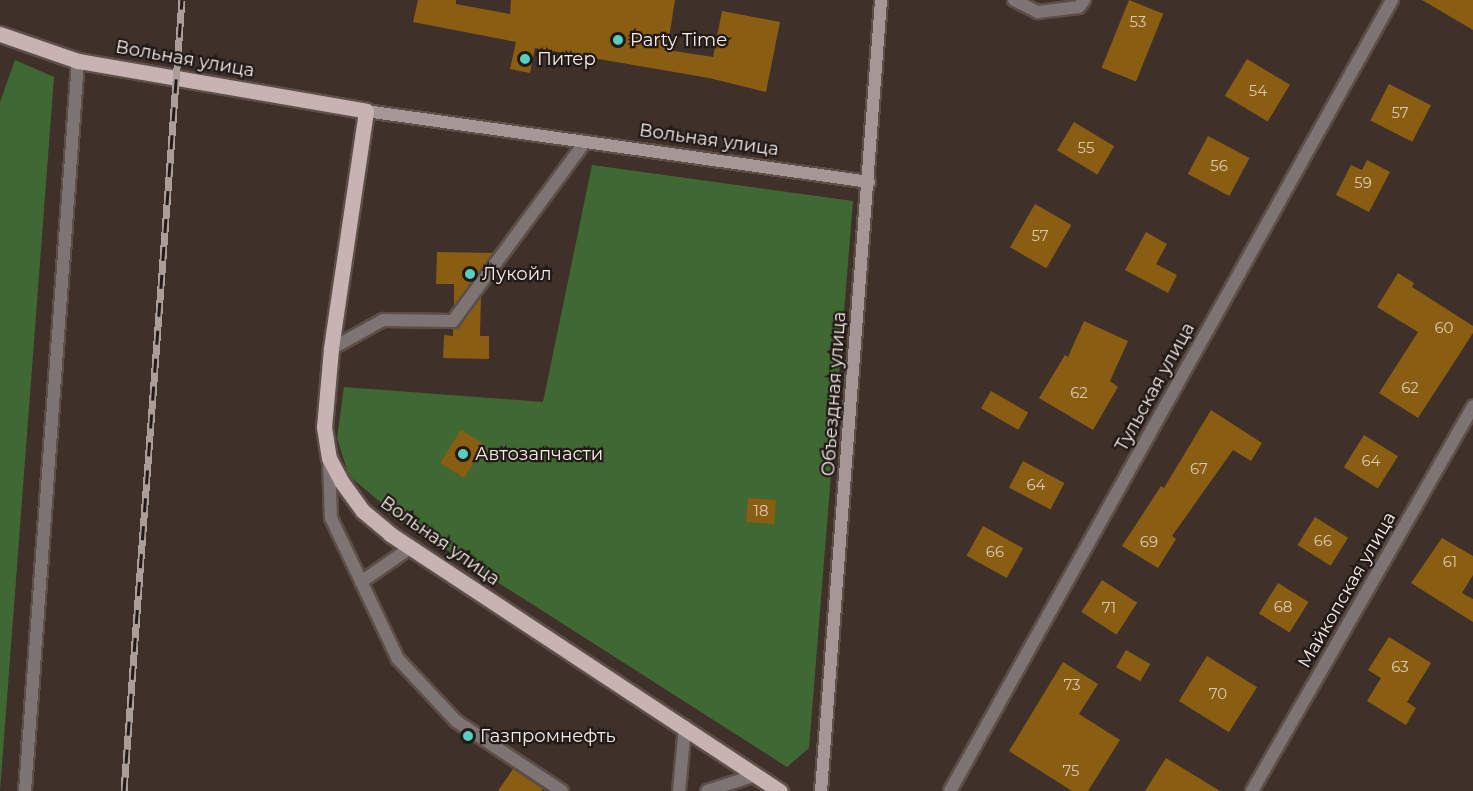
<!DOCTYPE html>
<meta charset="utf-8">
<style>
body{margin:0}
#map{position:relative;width:1473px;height:791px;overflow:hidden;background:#40302a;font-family:Montserrat,sans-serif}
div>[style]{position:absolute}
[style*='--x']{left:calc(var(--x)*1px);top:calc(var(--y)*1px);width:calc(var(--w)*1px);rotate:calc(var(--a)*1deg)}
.green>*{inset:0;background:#406832}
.building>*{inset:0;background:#8a5e12;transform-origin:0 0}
.roads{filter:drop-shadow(2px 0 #5d4e48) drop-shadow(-2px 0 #5d4e48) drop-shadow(0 2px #5d4e48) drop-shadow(0 -2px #5d4e48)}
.lane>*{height:12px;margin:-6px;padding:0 6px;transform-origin:6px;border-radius:6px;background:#7d7473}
.street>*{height:12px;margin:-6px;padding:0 6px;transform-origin:6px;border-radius:6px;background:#7d7473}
.secondary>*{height:12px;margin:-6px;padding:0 6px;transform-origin:6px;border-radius:6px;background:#a69797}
.primary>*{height:15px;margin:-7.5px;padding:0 7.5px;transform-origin:7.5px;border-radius:7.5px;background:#c6b3b2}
.rail>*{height:7px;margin-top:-3.5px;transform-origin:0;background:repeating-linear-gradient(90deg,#211a17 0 14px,#ab9e99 0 28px);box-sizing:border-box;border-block:2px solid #ab9e99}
.dots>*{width:16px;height:16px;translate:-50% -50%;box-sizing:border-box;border:3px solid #211a17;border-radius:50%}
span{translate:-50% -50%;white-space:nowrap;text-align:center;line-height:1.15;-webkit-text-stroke:4.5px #211a17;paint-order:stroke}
.number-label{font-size:15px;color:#dcc8b2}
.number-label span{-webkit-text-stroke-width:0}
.poi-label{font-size:18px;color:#f7ece8}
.left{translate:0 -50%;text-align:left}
.street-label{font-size:18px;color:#f7ece8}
</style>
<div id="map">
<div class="green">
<i style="clip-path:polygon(15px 60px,54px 77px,0 791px,0 102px)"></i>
<i style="clip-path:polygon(592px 165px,853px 201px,809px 748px,787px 767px,408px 525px,349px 476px,337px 438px,344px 387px,543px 402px)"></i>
</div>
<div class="building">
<i style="clip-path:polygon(418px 0,456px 0,456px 4px,510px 14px,511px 0,675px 0,667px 50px,713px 57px,722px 11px,780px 22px,766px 92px,709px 78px,535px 48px,530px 73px,510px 69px,516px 42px,413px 22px)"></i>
<i style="left:1129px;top:0;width:37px;height:73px;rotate:22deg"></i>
<i style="clip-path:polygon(1422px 0,1473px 0,1473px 30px)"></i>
<i style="left:1247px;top:59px;width:50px;height:43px;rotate:31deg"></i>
<i style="left:1389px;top:84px;width:47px;height:41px;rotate:27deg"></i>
<i style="left:1074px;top:122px;width:47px;height:33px;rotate:31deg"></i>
<i style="left:1208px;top:136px;width:47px;height:43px;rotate:28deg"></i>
<i style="clip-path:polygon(1367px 160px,1390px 172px,1369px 212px,1336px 195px,1351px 165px,1362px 170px)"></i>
<i style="left:1035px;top:204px;width:42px;height:50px;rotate:30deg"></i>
<i style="clip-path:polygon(1146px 232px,1167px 244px,1156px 264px,1177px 275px,1168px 293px,1125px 270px)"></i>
<i style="clip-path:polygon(437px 252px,493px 253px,454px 306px,454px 284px,436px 284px)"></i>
<i style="clip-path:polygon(1398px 273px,1414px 283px,1412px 287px,1473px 326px,1473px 333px,1418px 418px,1379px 393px,1418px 332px,1377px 307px)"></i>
<i style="clip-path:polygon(481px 297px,480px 336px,489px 336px,489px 359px,443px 358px,444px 335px,453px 336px,453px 329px)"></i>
<i style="clip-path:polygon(1084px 321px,1128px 341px,1110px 381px,1118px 387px,1093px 430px,1039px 398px,1065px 355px,1068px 357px)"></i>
<i style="left:991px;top:391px;width:43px;height:20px;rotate:30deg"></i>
<i style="clip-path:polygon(1211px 410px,1262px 443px,1251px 461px,1233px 450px,1172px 536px,1176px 539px,1158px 568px,1122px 546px,1161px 486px,1164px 488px)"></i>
<i style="left:461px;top:430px;width:28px;height:39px;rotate:32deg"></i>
<i style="left:1364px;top:435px;width:40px;height:38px;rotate:32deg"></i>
<i style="left:1023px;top:461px;width:47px;height:30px;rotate:28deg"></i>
<i style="left:748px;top:498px;width:28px;height:24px;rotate:4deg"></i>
<i style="left:1315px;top:517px;width:39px;height:33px;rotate:32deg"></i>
<i style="left:983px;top:526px;width:46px;height:34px;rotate:29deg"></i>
<i style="clip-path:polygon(1442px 538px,1473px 556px,1473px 575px,1462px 593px,1473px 599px,1473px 622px,1411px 583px)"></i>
<i style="left:1102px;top:580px;width:42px;height:38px;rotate:33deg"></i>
<i style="left:1278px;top:583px;width:36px;height:36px;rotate:32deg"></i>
<i style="clip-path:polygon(1389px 637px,1431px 663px,1407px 702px,1416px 708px,1406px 725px,1367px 701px,1381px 678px,1368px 670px)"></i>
<i style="left:1126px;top:650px;width:28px;height:20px;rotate:30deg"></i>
<i style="left:1207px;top:656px;width:59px;height:53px;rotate:32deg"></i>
<i style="clip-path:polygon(1063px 662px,1098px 684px,1079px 714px,1120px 740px,1088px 791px,1072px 791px,1009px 751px)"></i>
<i style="clip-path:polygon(1166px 758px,1220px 791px,1145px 791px)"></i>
<i style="clip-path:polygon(513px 769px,543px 789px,542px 791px,498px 791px)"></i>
</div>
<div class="roads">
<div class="lane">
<i style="--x:331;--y:349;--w:60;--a:-29.1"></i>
<i style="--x:383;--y:320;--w:70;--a:0.8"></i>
<i style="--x:453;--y:321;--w:222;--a:-53.6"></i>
<i style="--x:329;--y:459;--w:59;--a:88.1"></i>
<i style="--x:331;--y:518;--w:156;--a:64.6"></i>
<i style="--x:398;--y:659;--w:85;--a:46.9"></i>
<i style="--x:456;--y:721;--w:127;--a:33.4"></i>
<i style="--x:361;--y:582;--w:60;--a:-34.8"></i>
<i style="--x:679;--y:791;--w:65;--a:-84.7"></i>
<i style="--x:707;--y:791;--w:52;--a:-18.1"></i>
</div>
<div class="street">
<i style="--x:1014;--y:0;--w:27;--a:27"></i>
<i style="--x:1038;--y:12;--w:41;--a:-7"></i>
<i style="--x:1079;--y:7;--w:9;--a:-54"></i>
<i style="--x:25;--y:791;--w:732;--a:-85.85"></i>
<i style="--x:950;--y:791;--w:906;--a:-60.8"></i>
<i style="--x:1252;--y:791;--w:444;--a:-60.1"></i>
</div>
<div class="secondary">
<i style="--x:366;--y:111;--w:508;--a:8.03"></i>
<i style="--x:821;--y:791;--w:793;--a:-85.66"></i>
</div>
<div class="primary">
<i style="--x:0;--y:34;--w:83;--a:19.1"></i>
<i style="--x:78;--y:61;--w:292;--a:9.8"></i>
<i style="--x:366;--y:111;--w:241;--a:98.4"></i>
<i style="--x:331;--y:349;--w:78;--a:95.1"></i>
<i style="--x:324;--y:427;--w:31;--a:81"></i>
<i style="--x:329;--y:458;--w:26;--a:62"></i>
<i style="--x:341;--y:481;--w:37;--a:54"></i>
<i style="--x:363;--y:511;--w:35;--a:40"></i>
<i style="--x:390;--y:534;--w:467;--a:33.4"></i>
</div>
</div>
<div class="rail">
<i style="--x:124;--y:791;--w:793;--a:-85.81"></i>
</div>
<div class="dots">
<i style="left:618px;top:40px;background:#58cec0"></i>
<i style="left:525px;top:59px;background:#58cec0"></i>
<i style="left:470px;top:274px;background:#58cec0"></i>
<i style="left:463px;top:454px;background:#58cec0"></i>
<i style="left:468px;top:736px;background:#58cec0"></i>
</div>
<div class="number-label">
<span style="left:1138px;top:22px">53</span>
<span style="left:1258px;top:91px">54</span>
<span style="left:1400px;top:113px">57</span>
<span style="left:1086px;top:148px">55</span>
<span style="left:1219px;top:166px">56</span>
<span style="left:1363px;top:183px">59</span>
<span style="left:1040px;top:236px">57</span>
<span style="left:1444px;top:328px">60</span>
<span style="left:1410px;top:388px">62</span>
<span style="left:1079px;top:393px">62</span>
<span style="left:1371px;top:461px">64</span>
<span style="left:1199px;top:469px">67</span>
<span style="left:1036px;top:485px">64</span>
<span style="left:761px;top:511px">18</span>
<span style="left:1323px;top:541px">66</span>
<span style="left:1149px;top:542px">69</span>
<span style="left:995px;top:552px">66</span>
<span style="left:1450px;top:562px">61</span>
<span style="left:1283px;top:607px">68</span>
<span style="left:1109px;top:608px">71</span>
<span style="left:1400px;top:667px">63</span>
<span style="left:1072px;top:685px">73</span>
<span style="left:1218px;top:694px">70</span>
<span style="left:1071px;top:771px">75</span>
</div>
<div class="poi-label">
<span class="left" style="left:630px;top:40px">Party Time</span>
<span class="left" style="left:537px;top:59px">Питер</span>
<span class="left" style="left:482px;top:274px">Лукойл</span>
<span class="left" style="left:475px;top:454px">Автозапчасти</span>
<span class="left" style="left:480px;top:736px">Газпромнефть</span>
</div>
<div class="street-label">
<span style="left:185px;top:59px;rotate:10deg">Вольная улица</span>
<span style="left:709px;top:140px;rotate:8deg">Вольная улица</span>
<span style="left:1155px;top:387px;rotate:-61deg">Тульская улица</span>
<span style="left:834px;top:394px;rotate:-86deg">Объездная улица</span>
<span style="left:440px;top:541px;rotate:35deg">Вольная улица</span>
<span style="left:1347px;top:590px;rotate:-60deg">Майкопская улица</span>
</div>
</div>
